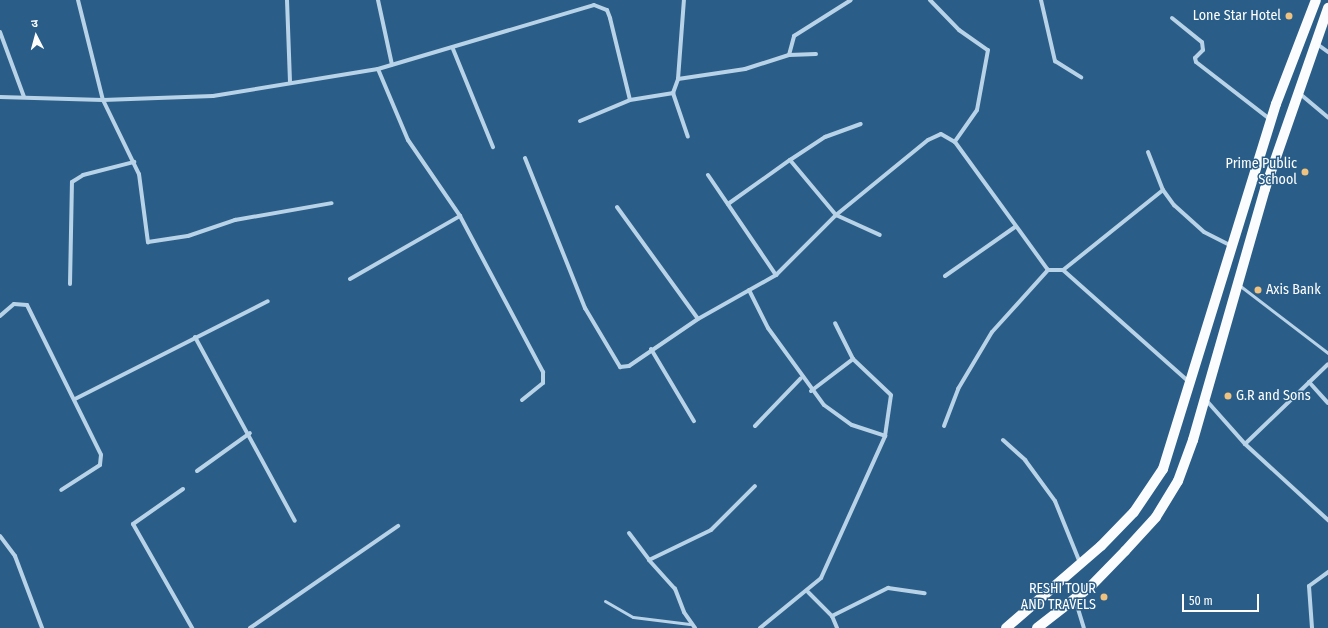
<!DOCTYPE html>
<meta charset="utf-8">
<style>
body{margin:0}
#map{position:relative;width:1328px;height:628px;overflow:hidden;background:#2a5e89;font-family:"Fira Sans Condensed","Noto Sans Devanagari",sans-serif}
div>[style]{position:absolute}
[style*='--x']{left:calc(var(--x)*1px);top:calc(var(--y)*1px);width:calc(var(--w)*1px);rotate:calc(var(--a)*1deg)}
.service>*{height:3px;margin:-1.5px;padding:0 1.5px;transform-origin:1.5px;border-radius:1.5px;background:#b8d3e8}
.minor>*{height:4px;margin:-2px;padding:0 2px;transform-origin:2px;border-radius:2px;background:#b8d3e8}
.primary>*{height:10px;margin:-5px;padding:0 5px;transform-origin:5px;border-radius:5px;background:#fafcfe}
.dots>*{width:11px;height:11px;translate:-50% -50%;box-sizing:border-box;border:2px solid #2a5e89;border-radius:50%}
span{translate:-50% -50%;white-space:nowrap;text-align:center;line-height:1.15;-webkit-text-stroke:3px #2a5e89;paint-order:stroke}
.poi-label{font-size:14px;color:#fff}
.right{translate:-100% -50%;text-align:right}
.left{translate:0 -50%;text-align:left}
.north{position:absolute;left:16px;top:16px;width:40px;height:40px;-webkit-text-stroke:3px #2a5e89;paint-order:stroke;rotate:354deg;font-size:11px;font-weight:700;line-height:16px;text-align:center;color:#fff}
.north::after{content:'';display:block;margin:auto;width:14px;height:18px;background:#fff;clip-path:polygon(50% 0,100% 100%,50% 72%,0 100%)}
.scale{position:absolute;left:1182px;top:594px;width:77px;height:18px;box-sizing:border-box;border:2px solid #fff;border-top:0;padding-left:5px;font-size:12px;line-height:14px;white-space:nowrap;color:#fff;-webkit-text-stroke:3px #2a5e89;paint-order:stroke}
</style>
<div id="map">
<div class="service">
<i style="--x:1239;--y:285;--w:112;--a:37.4"></i>
<i style="--x:605;--y:601;--w:32;--a:30"></i>
<i style="--x:633;--y:617;--w:57;--a:7"></i>
</div>
<div class="minor">
<i style="--x:78;--y:0;--w:103;--a:76"></i>
<i style="--x:103;--y:100;--w:82;--a:64.1"></i>
<i style="--x:139;--y:174;--w:69;--a:82.5"></i>
<i style="--x:148;--y:242;--w:40;--a:-8.5"></i>
<i style="--x:188;--y:236;--w:50;--a:-18.8"></i>
<i style="--x:235;--y:220;--w:98;--a:-9.9"></i>
<i style="--x:287;--y:0;--w:83;--a:87.9"></i>
<i style="--x:378;--y:0;--w:66;--a:77.8"></i>
<i style="--x:930;--y:0;--w:42;--a:46"></i>
<i style="--x:959;--y:30;--w:35;--a:35"></i>
<i style="--x:988;--y:50;--w:61;--a:100.4"></i>
<i style="--x:977;--y:110;--w:39;--a:125"></i>
<i style="--x:1041;--y:0;--w:63;--a:77.1"></i>
<i style="--x:1055;--y:61;--w:31;--a:32"></i>
<i style="--x:1172;--y:18;--w:38;--a:39"></i>
<i style="--x:1202;--y:42;--w:8;--a:83"></i>
<i style="--x:1203;--y:50;--w:11;--a:135"></i>
<i style="--x:1195;--y:58;--w:4;--a:76"></i>
<i style="--x:1196;--y:62;--w:95;--a:37.7"></i>
<i style="--x:0;--y:32;--w:69;--a:69.7"></i>
<i style="--x:1317;--y:44;--w:14;--a:36"></i>
<i style="--x:453;--y:49;--w:106;--a:67.8"></i>
<i style="--x:789;--y:55;--w:20;--a:-75"></i>
<i style="--x:794;--y:36;--w:67;--a:-32.3"></i>
<i style="--x:378;--y:69;--w:77;--a:67.1"></i>
<i style="--x:408;--y:140;--w:92;--a:55.6"></i>
<i style="--x:460;--y:216;--w:177;--a:62"></i>
<i style="--x:543;--y:372;--w:11;--a:90"></i>
<i style="--x:543;--y:383;--w:27;--a:141"></i>
<i style="--x:678;--y:79;--w:68;--a:-8.5"></i>
<i style="--x:745;--y:69;--w:46;--a:-17.7"></i>
<i style="--x:789;--y:55;--w:27;--a:-2"></i>
<i style="--x:673;--y:93;--w:46;--a:71.2"></i>
<i style="--x:1299;--y:93;--w:38;--a:40"></i>
<i style="--x:0;--y:97;--w:103;--a:1.7"></i>
<i style="--x:103;--y:100;--w:110;--a:-2.1"></i>
<i style="--x:213;--y:96;--w:167;--a:-9.3"></i>
<i style="--x:378;--y:69;--w:225;--a:-16.5"></i>
<i style="--x:594;--y:5;--w:14;--a:21"></i>
<i style="--x:607;--y:10;--w:9;--a:69"></i>
<i style="--x:610;--y:18;--w:84;--a:76.3"></i>
<i style="--x:580;--y:121;--w:54;--a:-22.8"></i>
<i style="--x:630;--y:100;--w:44;--a:-9.2"></i>
<i style="--x:673;--y:93;--w:15;--a:-70"></i>
<i style="--x:678;--y:79;--w:79;--a:-85.7"></i>
<i style="--x:1148;--y:152;--w:41;--a:68.5"></i>
<i style="--x:1163;--y:190;--w:19;--a:54"></i>
<i style="--x:1174;--y:205;--w:40;--a:42"></i>
<i style="--x:1204;--y:232;--w:31;--a:27"></i>
<i style="--x:525;--y:158;--w:162;--a:68.2"></i>
<i style="--x:585;--y:308;--w:69;--a:59.3"></i>
<i style="--x:620;--y:367;--w:9;--a:-6"></i>
<i style="--x:629;--y:366;--w:83;--a:-34.3"></i>
<i style="--x:698;--y:319;--w:90;--a:-29.4"></i>
<i style="--x:776;--y:275;--w:85;--a:-45"></i>
<i style="--x:836;--y:215;--w:119;--a:-39.2"></i>
<i style="--x:928;--y:140;--w:14;--a:-25"></i>
<i style="--x:941;--y:134;--w:16;--a:30"></i>
<i style="--x:955;--y:142;--w:158;--a:54"></i>
<i style="--x:790;--y:160;--w:42;--a:-33.3"></i>
<i style="--x:825;--y:137;--w:38;--a:-20"></i>
<i style="--x:708;--y:175;--w:121;--a:55.8"></i>
<i style="--x:1163;--y:190;--w:128;--a:141.3"></i>
<i style="--x:1063;--y:270;--w:169;--a:41.6"></i>
<i style="--x:728;--y:204;--w:76;--a:-35.4"></i>
<i style="--x:790;--y:160;--w:72;--a:50.1"></i>
<i style="--x:836;--y:215;--w:48;--a:24.4"></i>
<i style="--x:617;--y:207;--w:138;--a:54.1"></i>
<i style="--x:945;--y:276;--w:85;--a:-35"></i>
<i style="--x:350;--y:279;--w:127;--a:-29.8"></i>
<i style="--x:70;--y:284;--w:102;--a:-88.9"></i>
<i style="--x:72;--y:182;--w:13;--a:-32"></i>
<i style="--x:83;--y:175;--w:53;--a:-14.3"></i>
<i style="--x:749;--y:290;--w:42;--a:63.4"></i>
<i style="--x:768;--y:328;--w:95;--a:54"></i>
<i style="--x:824;--y:405;--w:34;--a:36"></i>
<i style="--x:852;--y:425;--w:35;--a:18"></i>
<i style="--x:0;--y:316;--w:18;--a:-41"></i>
<i style="--x:14;--y:304;--w:13;--a:4"></i>
<i style="--x:27;--y:305;--w:167;--a:63.7"></i>
<i style="--x:101;--y:455;--w:10;--a:96"></i>
<i style="--x:100;--y:465;--w:46;--a:147.3"></i>
<i style="--x:195;--y:337;--w:209;--a:61.5"></i>
<i style="--x:651;--y:349;--w:84;--a:59.2"></i>
<i style="--x:1309;--y:382;--w:28;--a:48"></i>
<i style="--x:811;--y:391;--w:53;--a:-37.3"></i>
<i style="--x:75;--y:399;--w:216;--a:-26.9"></i>
<i style="--x:1206;--y:400;--w:59;--a:48.4"></i>
<i style="--x:1245;--y:444;--w:113;--a:42.5"></i>
<i style="--x:755;--y:426;--w:66;--a:-46.2"></i>
<i style="--x:944;--y:426;--w:40;--a:-69"></i>
<i style="--x:958;--y:389;--w:66;--a:-59.2"></i>
<i style="--x:992;--y:332;--w:84;--a:-47.9"></i>
<i style="--x:1048;--y:270;--w:15;--a:0"></i>
<i style="--x:1003;--y:440;--w:30;--a:42"></i>
<i style="--x:1025;--y:460;--w:51;--a:53.8"></i>
<i style="--x:1055;--y:501;--w:67;--a:68"></i>
<i style="--x:1245;--y:444;--w:115;--a:-43.9"></i>
<i style="--x:197;--y:471;--w:65;--a:-35.6"></i>
<i style="--x:183;--y:489;--w:61;--a:145"></i>
<i style="--x:133;--y:524;--w:120;--a:60.4"></i>
<i style="--x:629;--y:533;--w:34;--a:53"></i>
<i style="--x:0;--y:536;--w:25;--a:53"></i>
<i style="--x:15;--y:556;--w:77;--a:69.4"></i>
<i style="--x:808;--y:592;--w:34;--a:45"></i>
<i style="--x:832;--y:616;--w:13;--a:67"></i>
<i style="--x:1075;--y:599;--w:30;--a:73"></i>
<i style="--x:832;--y:616;--w:63;--a:-26.6"></i>
<i style="--x:888;--y:588;--w:37;--a:8"></i>
<i style="--x:250;--y:628;--w:180;--a:-34.6"></i>
<i style="--x:695;--y:628;--w:19;--a:-125"></i>
<i style="--x:684;--y:612;--w:25;--a:-111"></i>
<i style="--x:675;--y:589;--w:39;--a:-132"></i>
<i style="--x:649;--y:560;--w:69;--a:-25.8"></i>
<i style="--x:711;--y:530;--w:62;--a:-45"></i>
<i style="--x:760;--y:628;--w:79;--a:-39.3"></i>
<i style="--x:821;--y:578;--w:156;--a:-65.7"></i>
<i style="--x:885;--y:436;--w:41;--a:-81.7"></i>
<i style="--x:891;--y:395;--w:52;--a:-136.5"></i>
<i style="--x:853;--y:359;--w:40;--a:-116.6"></i>
<i style="--x:1312;--y:628;--w:42;--a:-94.1"></i>
<i style="--x:1309;--y:586;--w:24;--a:-36"></i>
</div>
<div class="primary">
<i style="--x:1006;--y:628;--w:125;--a:-40.8"></i>
<i style="--x:1101;--y:546;--w:47;--a:-45.9"></i>
<i style="--x:1134;--y:512;--w:52;--a:-56"></i>
<i style="--x:1163;--y:469;--w:382;--a:-72.8"></i>
<i style="--x:1276;--y:104;--w:111;--a:-69"></i>
<i style="--x:1037;--y:628;--w:68;--a:-37.9"></i>
<i style="--x:1091;--y:586;--w:49;--a:-45.8"></i>
<i style="--x:1125;--y:551;--w:46;--a:-47.6"></i>
<i style="--x:1156;--y:517;--w:42;--a:-58.6"></i>
<i style="--x:1178;--y:481;--w:44;--a:-69.9"></i>
<i style="--x:1193;--y:440;--w:261;--a:-74"></i>
<i style="--x:1265;--y:189;--w:192;--a:-70.8"></i>
</div>
<div class="dots">
<i style="left:1289px;top:16px;background:#efc27f"></i>
<i style="left:1305px;top:172px;background:#efc27f"></i>
<i style="left:1258px;top:290px;background:#efc27f"></i>
<i style="left:1228px;top:396px;background:#efc27f"></i>
<i style="left:1104px;top:597px;background:#efc27f"></i>
</div>
<div class="poi-label">
<span class="right" style="left:1281px;top:16px">Lone Star Hotel</span>
<span class="right" style="left:1297px;top:172px">Prime Public<br>School</span>
<span class="left" style="left:1266px;top:290px">Axis Bank</span>
<span class="left" style="left:1236px;top:396px">G.R and Sons</span>
<span class="right" style="left:1096px;top:597px">RESHI TOUR<br>AND TRAVELS</span>
</div>
<div class="north">उ</div>
<div class="scale">50 m</div>
</div>
